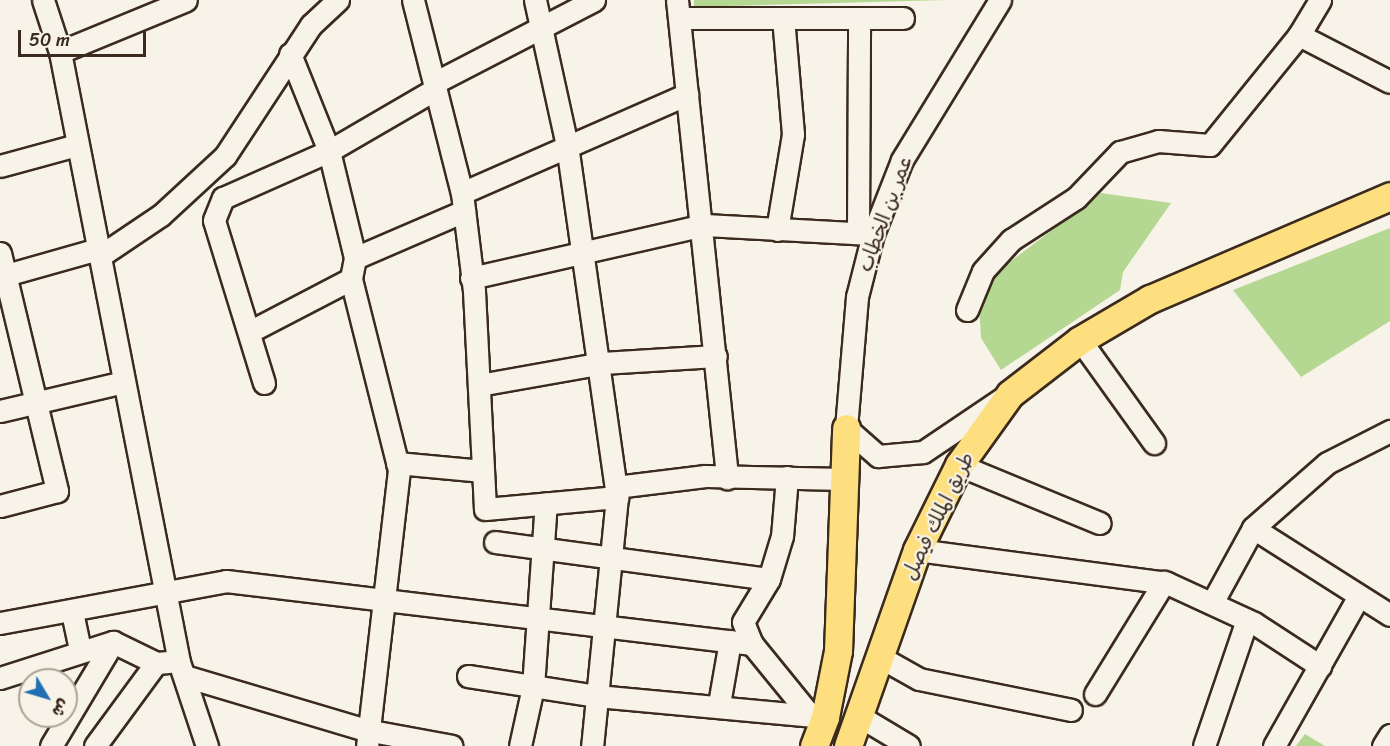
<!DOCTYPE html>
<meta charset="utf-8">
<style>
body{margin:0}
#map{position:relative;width:1390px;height:746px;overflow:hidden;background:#f7f3e8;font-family:Sriracha,"Playpen Sans Arabic",sans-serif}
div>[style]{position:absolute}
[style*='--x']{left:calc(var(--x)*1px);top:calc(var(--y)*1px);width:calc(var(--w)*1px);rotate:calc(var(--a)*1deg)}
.green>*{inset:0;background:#b4d892}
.roads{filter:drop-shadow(2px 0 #3b2a1e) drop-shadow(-2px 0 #3b2a1e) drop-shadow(0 2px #3b2a1e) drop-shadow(0 -2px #3b2a1e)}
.minor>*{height:21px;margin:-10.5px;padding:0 10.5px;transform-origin:10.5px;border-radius:10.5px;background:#f7f3e8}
.major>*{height:27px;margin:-13.5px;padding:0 13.5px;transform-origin:13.5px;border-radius:13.5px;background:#fedf80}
span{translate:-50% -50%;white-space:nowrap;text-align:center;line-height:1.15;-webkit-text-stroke:4.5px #f7f3e8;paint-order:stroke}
.street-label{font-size:20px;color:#3b2a1e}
.north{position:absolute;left:18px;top:668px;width:60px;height:60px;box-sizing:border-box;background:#f7f3e8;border:2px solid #aca397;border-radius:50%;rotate:128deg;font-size:16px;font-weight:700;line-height:24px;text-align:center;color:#3b2a1e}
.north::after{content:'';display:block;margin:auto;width:21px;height:27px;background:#1f6fb2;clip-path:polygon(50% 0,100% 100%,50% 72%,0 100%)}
.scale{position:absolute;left:18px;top:30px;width:128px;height:27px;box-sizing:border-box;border:3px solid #3b2a1e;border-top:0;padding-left:8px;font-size:18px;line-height:21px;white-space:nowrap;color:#3b2a1e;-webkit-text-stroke:4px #f7f3e8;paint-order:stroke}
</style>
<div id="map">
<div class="green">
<i style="clip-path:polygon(694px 0,946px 0,694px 7px)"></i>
<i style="clip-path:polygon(1101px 193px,1171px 203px,1123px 272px,1120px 290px,1001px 370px,981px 338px,979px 303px,998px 271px)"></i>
<i style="clip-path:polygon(1390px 228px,1390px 321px,1301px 377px,1233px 290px)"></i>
<i style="clip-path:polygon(1305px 734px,1325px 746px,1296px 746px)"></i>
</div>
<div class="roads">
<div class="minor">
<i style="--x:43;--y:0;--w:55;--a:71.9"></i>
<i style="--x:60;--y:52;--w:621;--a:78.96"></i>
<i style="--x:179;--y:662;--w:89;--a:71.6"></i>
<i style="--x:413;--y:0;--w:199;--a:75.8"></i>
<i style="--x:462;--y:193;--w:99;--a:83"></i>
<i style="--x:474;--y:291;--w:218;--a:87.1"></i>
<i style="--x:485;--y:509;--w:133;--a:-5.2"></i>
<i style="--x:535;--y:0;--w:148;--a:77.6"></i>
<i style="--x:567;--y:145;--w:356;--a:81.9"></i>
<i style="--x:617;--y:497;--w:250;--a:95.7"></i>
<i style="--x:677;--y:0;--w:481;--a:84"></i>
<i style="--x:1000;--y:0;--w:188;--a:121.5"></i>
<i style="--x:902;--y:160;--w:79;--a:111.4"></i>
<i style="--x:873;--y:234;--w:65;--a:104.3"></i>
<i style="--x:857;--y:297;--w:131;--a:94.8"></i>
<i style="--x:846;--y:428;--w:43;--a:41.2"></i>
<i style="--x:878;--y:456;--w:45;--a:-5.1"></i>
<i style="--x:923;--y:452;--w:100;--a:-34"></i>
<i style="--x:681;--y:18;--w:222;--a:0"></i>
<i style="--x:1299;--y:35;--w:102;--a:27.3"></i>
<i style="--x:60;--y:52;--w:136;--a:-22.4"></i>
<i style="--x:290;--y:54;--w:105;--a:68.1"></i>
<i style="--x:329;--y:151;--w:110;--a:76.3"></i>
<i style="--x:355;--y:258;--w:21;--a:101"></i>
<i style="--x:351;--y:279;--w:197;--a:75.9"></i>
<i style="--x:399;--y:470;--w:278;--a:96.6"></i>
<i style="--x:436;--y:82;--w:178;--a:-27.4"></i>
<i style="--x:0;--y:166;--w:80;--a:-15.3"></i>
<i style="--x:462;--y:193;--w:246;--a:-23.7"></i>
<i style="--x:777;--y:230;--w:97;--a:-80.5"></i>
<i style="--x:793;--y:134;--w:116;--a:-94.9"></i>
<i style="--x:858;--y:231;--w:213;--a:-89.7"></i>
<i style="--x:0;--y:253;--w:245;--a:76.5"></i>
<i style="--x:57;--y:491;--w:59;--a:165.3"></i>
<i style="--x:100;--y:256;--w:73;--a:-33.9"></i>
<i style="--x:161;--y:215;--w:87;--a:-42.7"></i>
<i style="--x:225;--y:156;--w:157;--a:-56.7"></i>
<i style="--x:311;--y:25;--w:37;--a:-43"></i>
<i style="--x:355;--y:258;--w:119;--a:-23.3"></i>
<i style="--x:6;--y:275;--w:96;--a:-15.8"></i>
<i style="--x:471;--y:278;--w:240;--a:-12.8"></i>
<i style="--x:705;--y:225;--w:168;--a:3.1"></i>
<i style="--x:967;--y:310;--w:42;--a:-67.7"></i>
<i style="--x:983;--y:271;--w:42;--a:-47.9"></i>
<i style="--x:1011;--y:240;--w:77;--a:-32.9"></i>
<i style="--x:1076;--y:198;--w:64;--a:-46.3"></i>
<i style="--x:1120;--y:152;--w:40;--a:-16"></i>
<i style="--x:1158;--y:141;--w:52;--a:4.4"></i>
<i style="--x:1210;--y:145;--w:141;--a:-51"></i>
<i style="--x:1299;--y:35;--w:41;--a:-59"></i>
<i style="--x:249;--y:332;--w:115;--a:-27.5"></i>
<i style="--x:1080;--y:340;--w:127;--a:54.3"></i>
<i style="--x:264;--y:383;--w:170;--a:-107.1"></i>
<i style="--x:214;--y:220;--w:24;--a:-68"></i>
<i style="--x:223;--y:198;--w:116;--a:-23.9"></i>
<i style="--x:329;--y:151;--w:121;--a:-30.2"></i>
<i style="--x:479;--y:385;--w:125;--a:-10.1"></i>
<i style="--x:602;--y:363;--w:114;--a:-3.5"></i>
<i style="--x:0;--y:411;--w:127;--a:-13.2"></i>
<i style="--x:397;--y:463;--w:86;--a:5.3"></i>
<i style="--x:959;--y:465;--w:152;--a:22.4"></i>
<i style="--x:787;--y:477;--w:59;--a:94.8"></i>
<i style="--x:782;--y:536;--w:45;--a:106.8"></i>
<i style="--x:769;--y:579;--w:50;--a:121.2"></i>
<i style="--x:743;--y:622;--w:24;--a:68"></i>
<i style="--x:752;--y:644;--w:92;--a:50.8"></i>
<i style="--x:616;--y:487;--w:90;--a:-7"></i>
<i style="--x:705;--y:476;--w:140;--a:1.2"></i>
<i style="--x:1253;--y:528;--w:162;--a:32.4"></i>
<i style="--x:495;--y:542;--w:276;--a:7.7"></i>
<i style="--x:917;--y:550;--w:252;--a:7.5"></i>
<i style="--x:1167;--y:583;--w:96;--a:24.7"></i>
<i style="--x:1254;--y:623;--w:79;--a:33.1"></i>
<i style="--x:1212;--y:603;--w:85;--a:-61.3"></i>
<i style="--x:1253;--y:528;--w:98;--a:-41.3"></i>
<i style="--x:1327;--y:463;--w:71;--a:-26.9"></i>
<i style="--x:72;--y:612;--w:39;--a:78"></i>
<i style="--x:0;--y:623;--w:230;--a:-10.5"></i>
<i style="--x:226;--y:581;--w:530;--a:6.83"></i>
<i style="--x:878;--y:656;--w:47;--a:29.3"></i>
<i style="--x:919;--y:679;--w:155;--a:11.5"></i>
<i style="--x:468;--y:676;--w:131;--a:8.8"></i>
<i style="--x:597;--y:696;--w:229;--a:5.3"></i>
<i style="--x:188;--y:677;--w:186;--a:16.6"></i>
<i style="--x:366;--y:730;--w:87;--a:10.5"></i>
<i style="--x:0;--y:678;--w:119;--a:-17.7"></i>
<i style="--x:1095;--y:694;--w:132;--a:-58.4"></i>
<i style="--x:719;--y:704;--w:64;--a:-80.1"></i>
<i style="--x:859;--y:716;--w:58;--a:31"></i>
<i style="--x:51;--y:746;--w:121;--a:-59.2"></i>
<i style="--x:113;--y:642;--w:48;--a:26"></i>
<i style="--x:95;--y:746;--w:103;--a:-53.7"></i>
<i style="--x:156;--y:663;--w:13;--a:-4"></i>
<i style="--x:520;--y:746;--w:60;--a:-77.6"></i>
<i style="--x:533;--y:687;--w:184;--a:-86"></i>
<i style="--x:1204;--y:746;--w:133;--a:-71.2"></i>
<i style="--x:1274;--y:746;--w:172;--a:-60.5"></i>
<i style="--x:1383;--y:746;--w:13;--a:-58"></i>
</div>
<div class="major">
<i style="--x:814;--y:746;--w:31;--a:-69"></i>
<i style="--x:825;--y:717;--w:67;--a:-78.9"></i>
<i style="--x:838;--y:651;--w:223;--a:-87.9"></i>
<i style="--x:848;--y:746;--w:208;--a:-70.6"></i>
<i style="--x:917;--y:550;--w:95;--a:-63.7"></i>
<i style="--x:959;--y:465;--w:87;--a:-54.3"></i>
<i style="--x:1010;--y:394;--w:88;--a:-37.6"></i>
<i style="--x:1080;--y:340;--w:81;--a:-30.4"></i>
<i style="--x:1150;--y:299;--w:261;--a:-23.2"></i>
</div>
</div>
<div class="street-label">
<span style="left:885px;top:214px;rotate:-70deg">عمر بن الخطاب</span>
<span style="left:938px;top:516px;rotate:-64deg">طريق الملك فيصل</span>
</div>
<div class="north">ش</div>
<div class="scale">50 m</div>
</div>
